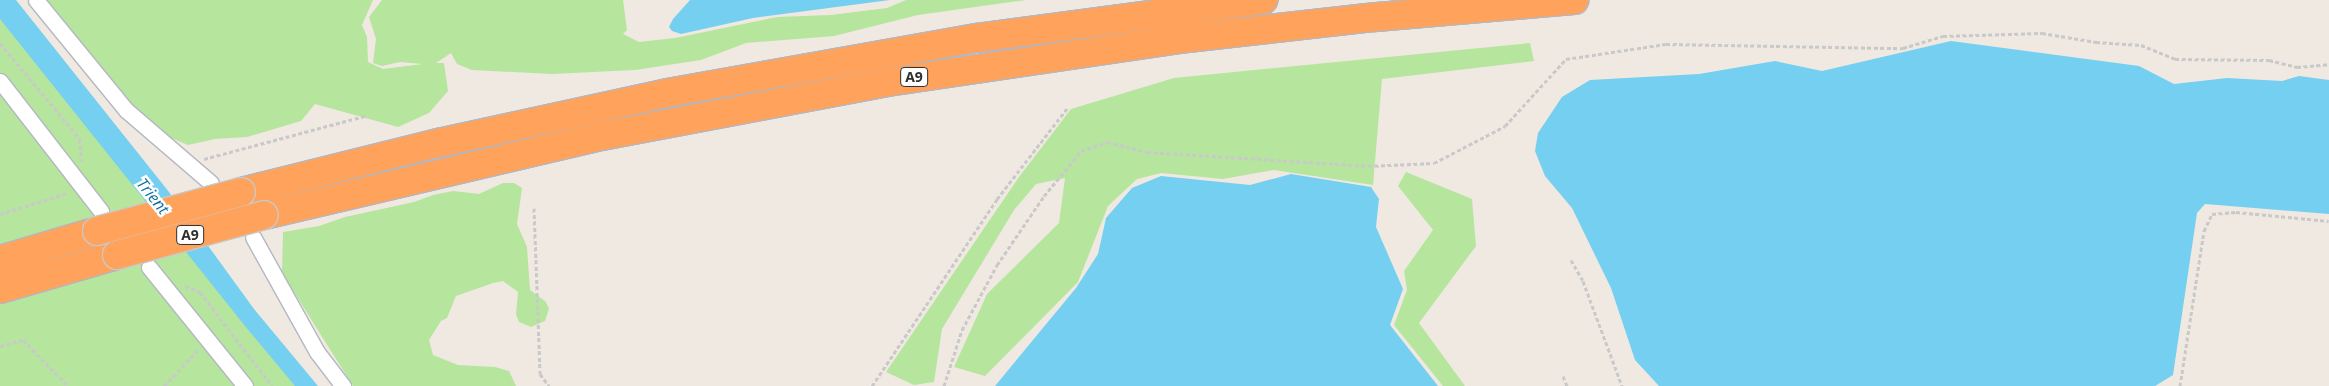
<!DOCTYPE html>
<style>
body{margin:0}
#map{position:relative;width:2329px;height:386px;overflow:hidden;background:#efe9e1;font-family:"Open Sans",sans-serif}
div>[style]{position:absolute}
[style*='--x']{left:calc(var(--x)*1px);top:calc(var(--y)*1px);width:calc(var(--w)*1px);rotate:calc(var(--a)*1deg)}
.green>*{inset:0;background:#b6e59e}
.water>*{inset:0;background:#75cff0}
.path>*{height:3px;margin-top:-1.5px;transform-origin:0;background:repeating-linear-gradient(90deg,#c9c9c9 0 4px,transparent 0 6.5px)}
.roads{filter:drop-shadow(1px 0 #b4b7c1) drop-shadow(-1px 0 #b4b7c1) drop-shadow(0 1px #b4b7c1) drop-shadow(0 -1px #b4b7c1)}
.minor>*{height:15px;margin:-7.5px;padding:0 7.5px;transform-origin:7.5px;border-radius:7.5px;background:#fff}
.motorway>*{height:28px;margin:-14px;padding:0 14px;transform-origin:14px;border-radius:14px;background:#ffa35c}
.bridges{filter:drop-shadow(1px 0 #c9c9c9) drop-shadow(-1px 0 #c9c9c9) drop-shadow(0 1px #c9c9c9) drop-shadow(0 -1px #c9c9c9)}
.motorway-bridge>*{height:28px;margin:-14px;padding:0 14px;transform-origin:14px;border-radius:14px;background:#ffa35c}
span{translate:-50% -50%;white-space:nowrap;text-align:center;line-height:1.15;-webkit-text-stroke:5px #fff;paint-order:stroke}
.shield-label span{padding:1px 4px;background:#fff;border:1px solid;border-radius:4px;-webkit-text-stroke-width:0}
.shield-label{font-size:14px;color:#2e2e2e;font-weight:700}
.water-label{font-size:16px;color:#0d6fa3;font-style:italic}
</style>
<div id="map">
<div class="green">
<i style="clip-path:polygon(0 0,307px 386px,0 386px)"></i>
<i style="clip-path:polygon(45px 0,373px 0,362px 25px,367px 37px,368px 62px,383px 69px,423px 64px,400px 62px,382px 66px,373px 63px,376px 39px,369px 17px,382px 0,623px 0,627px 30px,623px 34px,639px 42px,675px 38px,777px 17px,831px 15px,887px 8px,906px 0,1026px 0,918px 15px,834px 36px,746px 43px,701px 60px,635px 70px,552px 74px,472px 70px,457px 64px,451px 53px,436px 63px,444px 63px,448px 91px,429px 113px,398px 127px,315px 104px,301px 121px,247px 137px,215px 139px,188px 145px,169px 137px,129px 102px)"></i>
<i style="clip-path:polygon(1530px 43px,1534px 61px,1382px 79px,1373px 185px,1274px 170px,1223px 179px,1161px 173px,1137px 179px,1108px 206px,1078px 282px,985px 376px,954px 367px,987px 294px,1059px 223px,1065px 178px,1036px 184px,1014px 210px,942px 329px,934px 382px,914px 385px,886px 372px,1019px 177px,1071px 109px,1174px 78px)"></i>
<i style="clip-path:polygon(1406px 172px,1472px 199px,1476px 246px,1419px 323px,1465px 386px,1443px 386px,1394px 325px,1407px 290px,1404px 271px,1433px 230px,1398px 186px)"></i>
<i style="clip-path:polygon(503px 183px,514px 183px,522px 188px,517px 224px,527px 247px,530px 290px,545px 301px,549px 308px,545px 321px,531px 327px,519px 322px,516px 314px,518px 292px,503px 281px,493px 283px,456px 296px,447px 318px,441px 321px,429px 340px,433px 355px,458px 365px,495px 367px,509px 371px,516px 386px,353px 386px,282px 273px,283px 232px,319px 226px,345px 217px,414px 202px,433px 195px,453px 191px,479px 194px)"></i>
</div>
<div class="water">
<i style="clip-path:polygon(0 0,16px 0,169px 192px,254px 309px,318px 386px,295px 386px,245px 326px,0 19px)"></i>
<i style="clip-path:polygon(690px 0,890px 0,753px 18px,681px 34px,672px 31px,669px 27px,673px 19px)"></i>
<i style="clip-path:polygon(1951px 41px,2139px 66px,2174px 84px,2227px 78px,2282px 81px,2299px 76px,2329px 80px,2329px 214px,2205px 204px,2197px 213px,2173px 375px,2155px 386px,1659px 386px,1635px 360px,1611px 288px,1572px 208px,1545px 176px,1535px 151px,1538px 133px,1562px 97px,1590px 80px,1699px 74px,1775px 61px,1822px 71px)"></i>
<i style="clip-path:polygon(1291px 174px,1371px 187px,1379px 199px,1376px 227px,1403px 289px,1390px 325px,1438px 386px,995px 386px,1076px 288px,1098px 254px,1106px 218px,1132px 188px,1161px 176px,1250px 185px)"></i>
</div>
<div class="path">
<i style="--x:0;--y:43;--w:125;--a:50.2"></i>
<i style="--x:80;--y:139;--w:22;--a:87"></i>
<i style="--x:204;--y:159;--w:167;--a:-15"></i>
<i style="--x:534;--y:208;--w:166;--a:87.9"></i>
<i style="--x:540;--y:374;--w:15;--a:53"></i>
<i style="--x:0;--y:214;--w:71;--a:-17.2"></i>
<i style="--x:1571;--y:260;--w:24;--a:60"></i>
<i style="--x:1583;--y:281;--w:112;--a:69.6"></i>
<i style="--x:185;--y:286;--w:16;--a:22"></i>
<i style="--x:200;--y:292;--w:118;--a:52.5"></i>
<i style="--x:0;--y:346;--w:24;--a:-15"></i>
<i style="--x:23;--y:340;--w:64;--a:45.6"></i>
<i style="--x:1563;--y:376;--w:11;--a:68"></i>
<i style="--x:164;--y:386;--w:51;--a:-46.6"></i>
<i style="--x:872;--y:386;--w:225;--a:-56.2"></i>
<i style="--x:997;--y:199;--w:116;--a:-52.3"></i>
<i style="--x:944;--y:386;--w:59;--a:-72.2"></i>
<i style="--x:962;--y:330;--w:74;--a:-61.7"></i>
<i style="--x:997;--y:265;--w:83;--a:-55.7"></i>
<i style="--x:1044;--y:196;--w:58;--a:-50.6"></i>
<i style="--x:1081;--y:151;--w:28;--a:-19"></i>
<i style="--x:1107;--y:142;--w:41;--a:14"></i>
<i style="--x:1147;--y:152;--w:221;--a:3.6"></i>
<i style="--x:1368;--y:166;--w:66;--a:-2.6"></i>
<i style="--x:1434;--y:163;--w:80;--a:-27.5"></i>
<i style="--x:1505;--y:126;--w:91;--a:-47.7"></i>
<i style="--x:1566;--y:59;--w:101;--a:-8.5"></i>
<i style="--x:1666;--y:44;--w:237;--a:1"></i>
<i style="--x:1903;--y:48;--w:42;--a:-16.7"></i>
<i style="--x:1943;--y:36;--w:99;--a:-1.7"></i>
<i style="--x:2042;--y:33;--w:55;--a:9.5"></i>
<i style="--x:2096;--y:42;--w:45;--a:3.8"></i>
<i style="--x:2141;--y:45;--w:37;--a:22"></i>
<i style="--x:2175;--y:59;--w:94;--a:0.6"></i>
<i style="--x:2269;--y:60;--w:29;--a:14"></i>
<i style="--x:2297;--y:67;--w:32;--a:-5"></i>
<i style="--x:2180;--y:386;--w:157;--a:-81.2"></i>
<i style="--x:2204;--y:231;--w:19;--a:-65"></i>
<i style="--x:2212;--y:214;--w:24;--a:-5"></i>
<i style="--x:2236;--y:212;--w:93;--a:5.5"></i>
</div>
<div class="roads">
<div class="minor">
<i style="--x:36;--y:0;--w:142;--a:50.7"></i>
<i style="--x:126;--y:110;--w:112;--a:40.7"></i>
<i style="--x:0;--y:81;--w:165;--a:52.2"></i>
<i style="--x:253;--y:237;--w:132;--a:60.9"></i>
<i style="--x:317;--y:352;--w:43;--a:52.6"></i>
<i style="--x:149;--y:267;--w:153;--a:51.1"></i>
</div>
<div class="motorway">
<i style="--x:241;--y:192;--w:203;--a:-14"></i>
<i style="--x:438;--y:143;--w:234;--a:-12.3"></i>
<i style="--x:667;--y:93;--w:315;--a:-10.1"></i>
<i style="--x:977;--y:38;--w:289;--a:-7.6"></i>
<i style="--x:264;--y:215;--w:347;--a:-13.2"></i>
<i style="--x:602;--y:136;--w:291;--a:-10.7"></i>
<i style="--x:888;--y:82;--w:294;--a:-8.4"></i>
<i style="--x:1179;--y:39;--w:198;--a:-6.4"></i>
<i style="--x:1376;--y:17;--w:199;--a:-4.9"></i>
<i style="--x:0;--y:260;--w:101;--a:-16.6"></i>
<i style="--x:0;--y:289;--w:122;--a:-16.2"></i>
</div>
</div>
<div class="bridges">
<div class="motorway-bridge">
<i style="--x:97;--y:231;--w:149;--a:-15.2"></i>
<i style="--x:117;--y:255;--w:152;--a:-15.2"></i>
</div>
</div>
<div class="shield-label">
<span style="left:914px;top:77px">A9</span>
<span style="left:190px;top:235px">A9</span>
</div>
<div class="water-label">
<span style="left:153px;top:196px;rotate:51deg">Trient</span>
</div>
</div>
